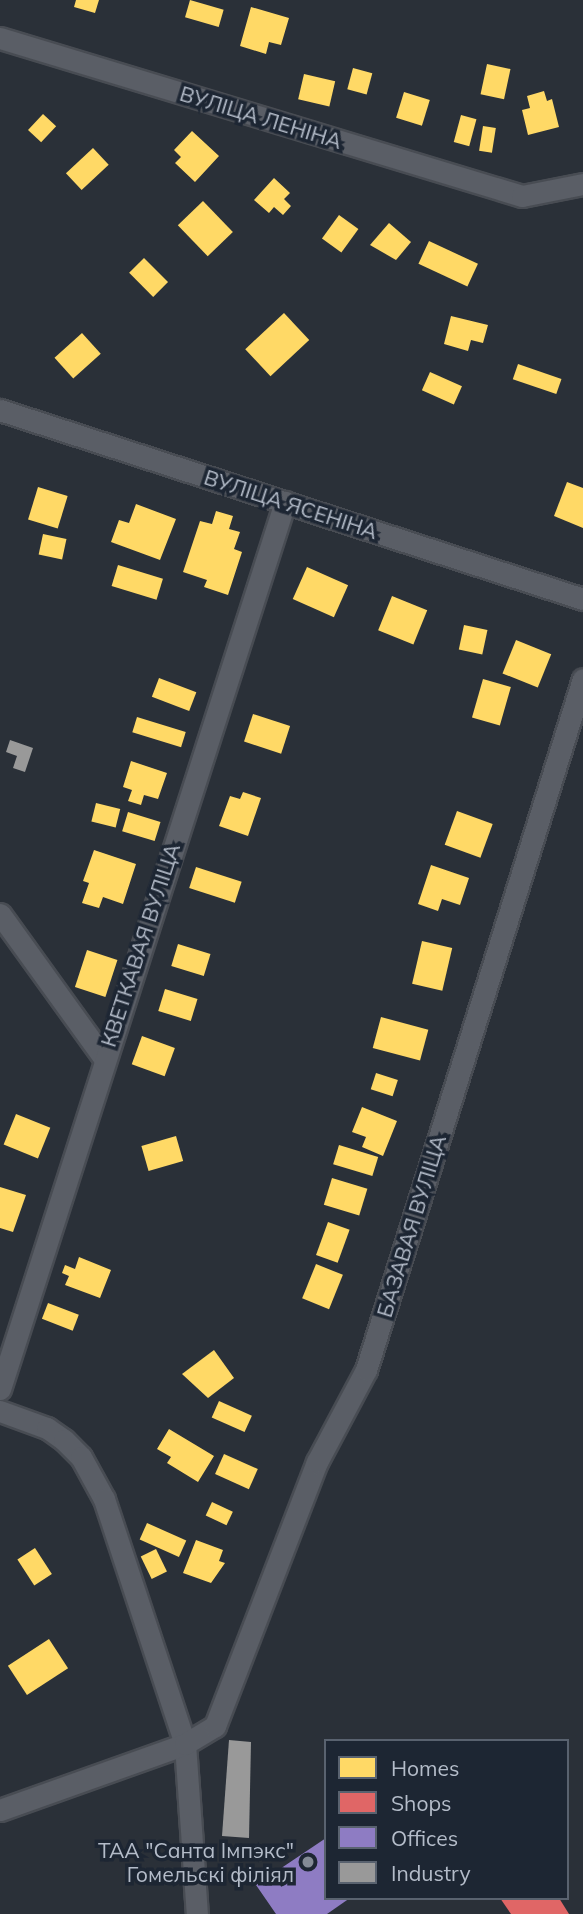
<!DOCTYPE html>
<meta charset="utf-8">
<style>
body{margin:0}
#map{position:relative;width:583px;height:1914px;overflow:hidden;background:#2a3038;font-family:Mulish,sans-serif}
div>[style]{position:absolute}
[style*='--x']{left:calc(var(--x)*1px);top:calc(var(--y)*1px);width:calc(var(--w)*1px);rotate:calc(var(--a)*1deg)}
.homes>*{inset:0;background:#ffd966;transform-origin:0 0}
.shops>*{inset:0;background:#e06666}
.offices>*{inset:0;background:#8e7cc3}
.industry>*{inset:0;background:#999}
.roads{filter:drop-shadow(2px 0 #484c53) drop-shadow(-2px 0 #484c53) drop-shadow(0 2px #484c53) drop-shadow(0 -2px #484c53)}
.minor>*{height:21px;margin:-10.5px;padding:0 10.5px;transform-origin:10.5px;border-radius:10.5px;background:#5a5e66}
.dots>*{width:19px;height:19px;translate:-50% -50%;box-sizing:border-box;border:4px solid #1d2633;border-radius:50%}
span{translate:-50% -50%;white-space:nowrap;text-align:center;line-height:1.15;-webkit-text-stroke:7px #1d2633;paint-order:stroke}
.street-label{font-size:21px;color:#b4bcc9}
.poi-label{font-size:21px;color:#b4bcc9}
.right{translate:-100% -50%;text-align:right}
.legend{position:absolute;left:324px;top:1739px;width:245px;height:161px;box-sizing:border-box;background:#1d2633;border:2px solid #59626f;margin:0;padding:9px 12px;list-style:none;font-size:21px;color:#b4bcc9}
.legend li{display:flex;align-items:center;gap:14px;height:35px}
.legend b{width:35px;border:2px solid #59626f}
</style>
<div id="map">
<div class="homes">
<i style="clip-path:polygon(76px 0,99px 0,95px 13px,74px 7px)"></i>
<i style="left:190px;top:0;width:35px;height:18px;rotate:16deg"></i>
<i style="clip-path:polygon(251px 7px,289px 18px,281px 45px,269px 42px,266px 54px,240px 46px)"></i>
<i style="left:487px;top:64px;width:24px;height:31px;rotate:12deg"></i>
<i style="left:353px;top:68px;width:20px;height:22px;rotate:15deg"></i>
<i style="left:304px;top:74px;width:32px;height:26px;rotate:13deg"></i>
<i style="clip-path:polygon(544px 91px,547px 101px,552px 99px,559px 127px,528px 135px,522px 110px,530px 108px,527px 96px)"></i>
<i style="left:404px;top:92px;width:27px;height:27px;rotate:17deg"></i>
<i style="left:43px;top:114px;width:18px;height:22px;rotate:43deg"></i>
<i style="left:461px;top:115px;width:16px;height:28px;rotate:15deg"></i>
<i style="left:483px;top:126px;width:13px;height:25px;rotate:9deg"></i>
<i style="clip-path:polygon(192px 131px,219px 156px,195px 182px,175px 163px,181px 157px,174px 150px)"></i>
<i style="left:93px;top:148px;width:23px;height:37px;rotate:47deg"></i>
<i style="clip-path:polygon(274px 178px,290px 193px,284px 199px,291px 206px,283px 215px,274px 207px,269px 213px,254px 200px)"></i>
<i style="left:203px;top:201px;width:43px;height:35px;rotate:46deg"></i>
<i style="left:339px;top:215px;width:24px;height:29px;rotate:36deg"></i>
<i style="clip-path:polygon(389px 223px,411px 242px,396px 260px,370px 245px)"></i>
<i style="left:429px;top:241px;width:54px;height:25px;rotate:25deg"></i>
<i style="left:144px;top:258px;width:34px;height:21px;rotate:45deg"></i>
<i style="left:284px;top:313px;width:37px;height:53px;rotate:47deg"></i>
<i style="clip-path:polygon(451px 316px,488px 325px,483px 343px,471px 340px,468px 351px,444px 344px)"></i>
<i style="left:82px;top:333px;width:28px;height:37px;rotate:48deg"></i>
<i style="left:518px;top:364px;width:46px;height:16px;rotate:19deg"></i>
<i style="left:430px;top:372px;width:35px;height:20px;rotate:24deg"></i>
<i style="clip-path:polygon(567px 482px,583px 488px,583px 528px,554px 516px)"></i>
<i style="left:38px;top:487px;width:31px;height:34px;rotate:17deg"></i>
<i style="clip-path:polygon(136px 504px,176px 519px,160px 560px,111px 542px,119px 520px,129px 523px)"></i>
<i style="clip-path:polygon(216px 511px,233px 516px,229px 529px,240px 532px,234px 549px,242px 552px,228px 595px,204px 587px,207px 580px,183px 572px,200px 521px,212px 524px)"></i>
<i style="left:43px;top:534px;width:24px;height:21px;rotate:12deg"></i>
<i style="left:118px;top:565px;width:47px;height:22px;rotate:17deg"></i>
<i style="left:307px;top:567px;width:45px;height:35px;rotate:24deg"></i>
<i style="left:392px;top:596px;width:38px;height:37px;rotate:22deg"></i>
<i style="left:464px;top:625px;width:24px;height:25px;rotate:12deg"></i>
<i style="left:516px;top:640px;width:38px;height:36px;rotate:22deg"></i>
<i style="left:159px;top:678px;width:40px;height:20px;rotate:21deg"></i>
<i style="left:483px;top:679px;width:29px;height:40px;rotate:16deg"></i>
<i style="left:253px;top:714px;width:39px;height:29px;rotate:18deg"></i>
<i style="left:137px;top:717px;width:51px;height:16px;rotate:17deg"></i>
<i style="clip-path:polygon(131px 761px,167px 773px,158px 799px,144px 795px,141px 805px,128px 801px,132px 790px,123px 787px)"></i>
<i style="clip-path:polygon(243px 792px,261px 798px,248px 836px,219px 826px,230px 796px,240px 799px)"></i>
<i style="left:96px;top:803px;width:25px;height:19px;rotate:14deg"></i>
<i style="left:457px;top:811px;width:38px;height:36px;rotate:20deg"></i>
<i style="left:128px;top:812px;width:34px;height:20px;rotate:17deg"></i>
<i style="clip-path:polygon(94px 850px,136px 864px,123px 904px,103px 897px,99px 908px,82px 903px,89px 883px,83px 881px)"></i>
<i style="clip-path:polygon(431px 865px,469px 878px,460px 905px,442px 899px,438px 911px,418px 904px)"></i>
<i style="left:196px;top:867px;width:48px;height:22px;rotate:18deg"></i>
<i style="left:422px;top:941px;width:31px;height:44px;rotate:13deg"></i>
<i style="left:178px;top:944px;width:34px;height:23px;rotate:17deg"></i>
<i style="left:87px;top:950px;width:32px;height:39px;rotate:18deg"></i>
<i style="left:165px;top:989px;width:34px;height:23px;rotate:17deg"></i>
<i style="left:381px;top:1017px;width:49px;height:32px;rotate:15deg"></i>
<i style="left:142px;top:1036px;width:35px;height:30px;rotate:20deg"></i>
<i style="left:376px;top:1073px;width:23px;height:17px;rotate:18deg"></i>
<i style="clip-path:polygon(362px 1107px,397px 1121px,383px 1156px,362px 1147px,366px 1137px,352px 1132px)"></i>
<i style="left:16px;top:1114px;width:37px;height:33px;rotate:22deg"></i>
<i style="left:176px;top:1136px;width:26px;height:36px;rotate:74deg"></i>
<i style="left:339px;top:1145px;width:41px;height:20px;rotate:17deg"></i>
<i style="left:332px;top:1178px;width:37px;height:28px;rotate:17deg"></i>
<i style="clip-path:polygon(0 1187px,26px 1195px,13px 1232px,0 1228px)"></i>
<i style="left:328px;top:1222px;width:23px;height:35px;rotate:20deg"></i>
<i style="clip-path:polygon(79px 1257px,111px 1270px,100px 1298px,65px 1285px,69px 1276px,62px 1273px,65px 1265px,75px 1269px)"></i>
<i style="left:316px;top:1264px;width:29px;height:37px;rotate:22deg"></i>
<i style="left:48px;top:1303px;width:33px;height:17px;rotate:21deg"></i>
<i style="clip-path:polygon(214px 1350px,234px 1378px,208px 1398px,182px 1374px)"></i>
<i style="left:219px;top:1401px;width:36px;height:18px;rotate:24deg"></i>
<i style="clip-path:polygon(169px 1429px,214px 1456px,198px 1482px,167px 1463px,171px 1457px,157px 1449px)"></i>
<i style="left:224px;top:1454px;width:37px;height:22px;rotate:24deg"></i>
<i style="left:212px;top:1502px;width:23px;height:15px;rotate:25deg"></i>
<i style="left:147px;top:1523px;width:43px;height:18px;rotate:24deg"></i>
<i style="clip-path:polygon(196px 1540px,223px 1550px,219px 1561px,225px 1563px,211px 1583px,183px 1573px)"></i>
<i style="left:35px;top:1548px;width:31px;height:21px;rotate:57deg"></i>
<i style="left:156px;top:1549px;width:25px;height:17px;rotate:64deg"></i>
<i style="left:49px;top:1639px;width:35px;height:49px;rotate:57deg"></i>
</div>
<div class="shops">
<i style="clip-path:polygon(500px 1898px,559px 1898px,569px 1914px,511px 1914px)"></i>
</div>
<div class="offices">
<i style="clip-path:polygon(326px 1838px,326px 1898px,350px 1898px,327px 1914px,276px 1914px,256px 1885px)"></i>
</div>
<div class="industry">
<i style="clip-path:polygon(10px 740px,33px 748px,25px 772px,13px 768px,17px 756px,6px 752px)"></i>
<i style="clip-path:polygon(229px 1740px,251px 1742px,249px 1838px,222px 1836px)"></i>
</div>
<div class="roads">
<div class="minor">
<i style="--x:0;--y:38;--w:545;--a:16.84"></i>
<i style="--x:522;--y:196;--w:62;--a:-11.1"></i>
<i style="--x:0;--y:410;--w:613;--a:17.96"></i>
<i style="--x:0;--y:914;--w:178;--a:54.2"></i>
<i style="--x:0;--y:1389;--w:932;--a:-72.19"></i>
<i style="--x:0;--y:1411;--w:50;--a:19.9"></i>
<i style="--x:47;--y:1428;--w:21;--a:35"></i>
<i style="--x:64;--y:1440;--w:24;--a:45"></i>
<i style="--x:81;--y:1457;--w:48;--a:61.3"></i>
<i style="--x:104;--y:1499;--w:258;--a:71.7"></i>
<i style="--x:185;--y:1744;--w:170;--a:86"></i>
<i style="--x:0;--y:1810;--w:196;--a:-19.6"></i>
<i style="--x:185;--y:1744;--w:35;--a:-31"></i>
<i style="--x:215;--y:1726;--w:283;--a:-68.9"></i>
<i style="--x:317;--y:1462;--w:104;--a:-62"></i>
<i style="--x:366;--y:1370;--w:724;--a:-72.57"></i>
</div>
</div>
<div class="dots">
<i style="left:308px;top:1862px;background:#848b96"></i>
</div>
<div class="street-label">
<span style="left:261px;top:117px;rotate:17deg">ВУЛІЦА ЛЕНІНА</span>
<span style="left:291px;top:504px;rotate:18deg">ВУЛІЦА ЯСЕНІНА</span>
<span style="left:140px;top:945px;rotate:-72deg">КВЕТКАВАЯ ВУЛІЦА</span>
<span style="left:411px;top:1226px;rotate:-73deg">БАЗАВАЯ ВУЛІЦА</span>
</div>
<div class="poi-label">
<span class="right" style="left:294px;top:1862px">ТАА "Санта Імпэкс"<br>Гомельскі філіял</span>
</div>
<ul class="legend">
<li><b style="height:19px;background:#ffd966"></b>Homes</li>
<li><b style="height:19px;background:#e06666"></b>Shops</li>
<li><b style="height:19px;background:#8e7cc3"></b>Offices</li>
<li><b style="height:19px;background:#999"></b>Industry</li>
</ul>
</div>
